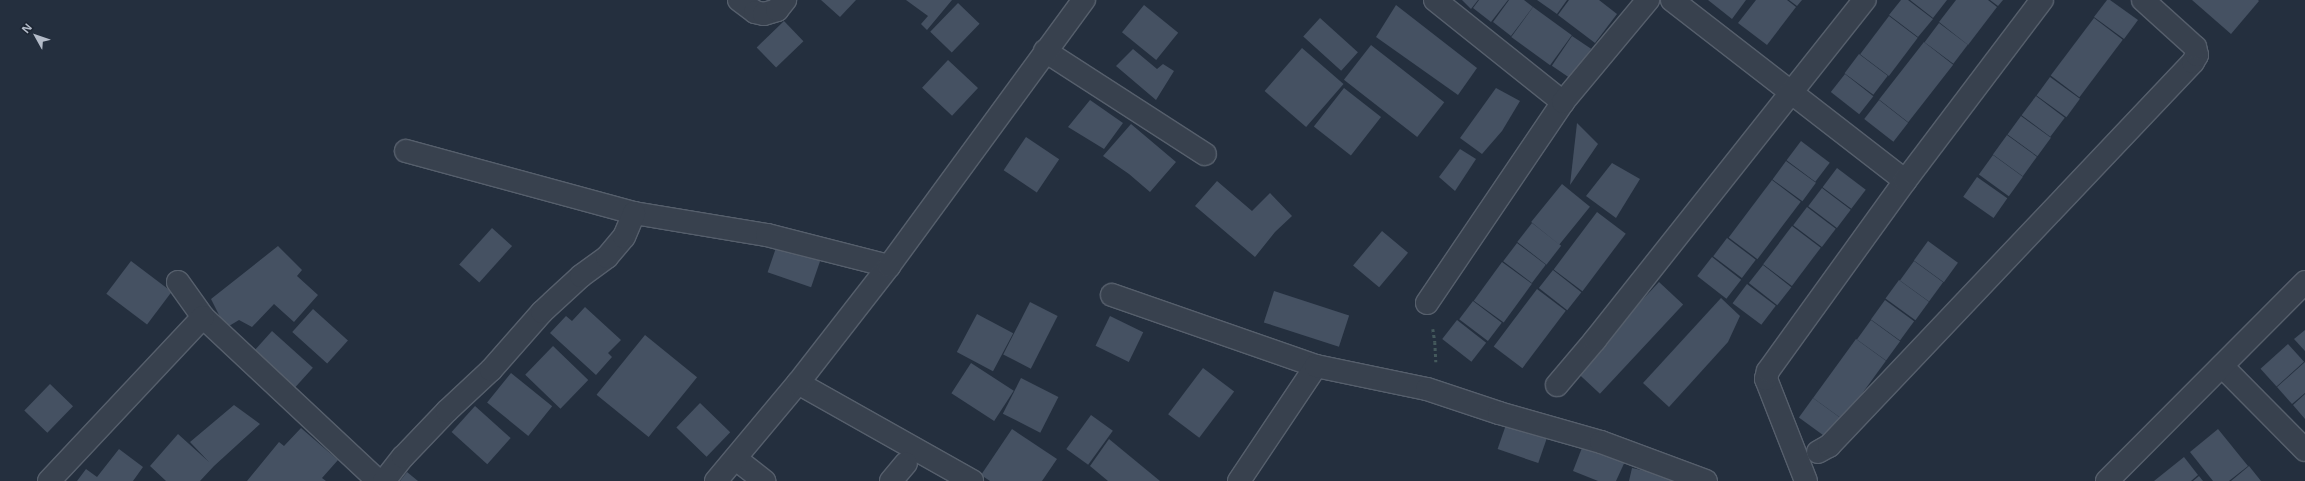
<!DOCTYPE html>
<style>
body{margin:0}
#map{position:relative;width:2305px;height:481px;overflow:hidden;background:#242f3e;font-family:"Noto Sans",sans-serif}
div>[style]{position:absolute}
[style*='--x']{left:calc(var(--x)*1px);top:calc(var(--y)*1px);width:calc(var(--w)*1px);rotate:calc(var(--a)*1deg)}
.building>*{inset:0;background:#455162;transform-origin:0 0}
.path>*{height:2.5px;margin-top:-1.25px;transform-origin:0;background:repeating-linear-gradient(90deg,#44595c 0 3px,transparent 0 6px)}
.roads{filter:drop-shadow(1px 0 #565f6c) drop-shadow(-1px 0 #565f6c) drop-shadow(0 1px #565f6c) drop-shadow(0 -1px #565f6c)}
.street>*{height:22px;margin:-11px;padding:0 11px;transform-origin:11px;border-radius:11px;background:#38414e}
span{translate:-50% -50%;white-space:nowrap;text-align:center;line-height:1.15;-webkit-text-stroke:3.5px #1d2633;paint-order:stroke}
.north{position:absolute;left:16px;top:16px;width:40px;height:40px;-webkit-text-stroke:3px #1d2633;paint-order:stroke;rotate:310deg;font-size:11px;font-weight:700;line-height:16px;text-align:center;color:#b4bcc9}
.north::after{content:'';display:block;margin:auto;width:14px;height:18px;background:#b4bcc9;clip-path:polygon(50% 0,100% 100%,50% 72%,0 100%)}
</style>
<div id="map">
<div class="building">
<i style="clip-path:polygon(821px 0,856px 0,840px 17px)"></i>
<i style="clip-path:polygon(906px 0,952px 0,927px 30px,921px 24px,928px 16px)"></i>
<i style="clip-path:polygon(1462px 0,1478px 0,1471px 9px)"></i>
<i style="clip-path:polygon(1479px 0,1508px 0,1491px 22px,1473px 8px)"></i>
<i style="clip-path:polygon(1509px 0,1524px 0,1533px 7px,1511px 36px,1493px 22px)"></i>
<i style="clip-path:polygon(1537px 0,1567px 0,1557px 14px)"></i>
<i style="clip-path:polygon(1569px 0,1599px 0,1617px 14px,1595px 43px,1558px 15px)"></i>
<i style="clip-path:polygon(1708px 0,1746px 0,1732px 19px)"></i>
<i style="clip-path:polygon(1756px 0,1787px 0,1796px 7px,1767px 45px,1738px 23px)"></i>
<i style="clip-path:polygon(1789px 0,1802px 0,1797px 6px)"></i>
<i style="clip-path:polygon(1901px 0,1908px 0,1933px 19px,1918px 37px,1889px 15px)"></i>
<i style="clip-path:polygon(1910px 0,1947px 0,1933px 18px)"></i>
<i style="clip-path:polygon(1956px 0,1988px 0,1997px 7px,1968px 45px,1939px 22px)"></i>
<i style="clip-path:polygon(1990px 0,2003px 0,1998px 6px)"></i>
<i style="clip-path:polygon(2107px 0,2110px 0,2138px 20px,2124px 39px,2094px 17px)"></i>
<i style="clip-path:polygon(2192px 0,2258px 0,2259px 1px,2231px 34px)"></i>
<i style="left:958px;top:3px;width:30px;height:40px;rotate:44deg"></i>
<i style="left:1144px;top:5px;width:44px;height:35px;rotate:39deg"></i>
<i style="clip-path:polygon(1396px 5px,1477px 68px,1458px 95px,1376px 37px)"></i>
<i style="left:1533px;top:7px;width:48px;height:37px;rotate:36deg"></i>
<i style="left:1889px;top:16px;width:36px;height:48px;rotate:37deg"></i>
<i style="left:1320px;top:18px;width:51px;height:25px;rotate:42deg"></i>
<i style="left:2094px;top:18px;width:36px;height:72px;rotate:37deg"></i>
<i style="left:784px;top:21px;width:28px;height:38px;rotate:46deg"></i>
<i style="left:1939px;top:23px;width:36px;height:24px;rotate:37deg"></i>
<i style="left:1572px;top:36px;width:23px;height:36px;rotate:34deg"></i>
<i style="left:1924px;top:42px;width:37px;height:73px;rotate:38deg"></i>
<i style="left:1371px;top:45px;width:93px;height:44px;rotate:38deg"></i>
<i style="left:1302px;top:48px;width:55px;height:57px;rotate:41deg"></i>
<i style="clip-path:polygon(1133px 49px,1157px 69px,1163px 64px,1174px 71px,1156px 100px,1116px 66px)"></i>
<i style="left:1859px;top:54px;width:36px;height:24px;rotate:37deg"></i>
<i style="left:948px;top:60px;width:41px;height:38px;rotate:43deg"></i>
<i style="left:1845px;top:74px;width:36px;height:23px;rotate:38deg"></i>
<i style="left:2050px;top:77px;width:37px;height:23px;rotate:36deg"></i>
<i style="left:1344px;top:88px;width:47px;height:49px;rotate:38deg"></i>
<i style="clip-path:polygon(1496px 88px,1520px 101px,1502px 131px,1482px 154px,1460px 138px)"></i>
<i style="left:2036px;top:96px;width:36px;height:24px;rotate:37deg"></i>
<i style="clip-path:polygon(1090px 100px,1123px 123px,1104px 149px,1068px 127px)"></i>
<i style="left:1879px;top:100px;width:37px;height:24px;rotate:38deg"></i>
<i style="left:2021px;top:116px;width:37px;height:23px;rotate:36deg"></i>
<i style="clip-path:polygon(1577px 123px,1598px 144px,1570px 185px)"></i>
<i style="clip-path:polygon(1131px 124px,1176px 162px,1150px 192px,1129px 174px,1103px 156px)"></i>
<i style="left:2007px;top:135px;width:37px;height:24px;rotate:36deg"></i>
<i style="left:1026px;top:137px;width:40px;height:40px;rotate:34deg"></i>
<i style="left:1801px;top:141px;width:36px;height:24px;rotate:37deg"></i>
<i style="clip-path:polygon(1460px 149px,1476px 159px,1455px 191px,1439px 177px)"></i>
<i style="left:1993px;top:155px;width:37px;height:24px;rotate:36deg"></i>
<i style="left:1786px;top:161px;width:37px;height:23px;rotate:36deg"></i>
<i style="clip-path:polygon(1612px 163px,1640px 179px,1616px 218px,1586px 196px)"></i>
<i style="left:1837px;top:168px;width:36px;height:24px;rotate:37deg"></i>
<i style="left:1977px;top:177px;width:37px;height:24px;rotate:35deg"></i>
<i style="left:1772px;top:180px;width:36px;height:72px;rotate:37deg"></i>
<i style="clip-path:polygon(1217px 181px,1252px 211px,1270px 193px,1292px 216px,1275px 232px,1255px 257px,1195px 206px)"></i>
<i style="left:1562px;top:184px;width:36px;height:49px;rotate:39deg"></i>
<i style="left:1822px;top:188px;width:36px;height:23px;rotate:37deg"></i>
<i style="left:1807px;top:207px;width:36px;height:23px;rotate:37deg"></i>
<i style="left:1597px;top:212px;width:36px;height:72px;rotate:37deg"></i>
<i style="left:1532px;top:223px;width:37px;height:24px;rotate:38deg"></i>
<i style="left:1792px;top:226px;width:36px;height:48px;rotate:37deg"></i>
<i style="left:492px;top:228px;width:27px;height:49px;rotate:42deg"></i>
<i style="left:1382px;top:231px;width:34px;height:45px;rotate:40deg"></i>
<i style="left:1727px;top:238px;width:36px;height:23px;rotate:37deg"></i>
<i style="left:1928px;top:241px;width:37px;height:24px;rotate:36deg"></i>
<i style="left:778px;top:242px;width:46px;height:32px;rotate:19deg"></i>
<i style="left:1517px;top:243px;width:36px;height:23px;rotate:37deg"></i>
<i style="clip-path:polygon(278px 246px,302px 270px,297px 276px,318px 295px,294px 322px,274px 304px,252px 327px,239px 320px,229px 326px,221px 319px,211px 299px)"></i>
<i style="left:1712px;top:257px;width:37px;height:24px;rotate:38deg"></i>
<i style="left:131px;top:261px;width:51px;height:41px;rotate:37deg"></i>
<i style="left:1914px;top:261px;width:36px;height:24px;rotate:36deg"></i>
<i style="left:1502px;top:262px;width:37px;height:48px;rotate:36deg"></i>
<i style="left:1763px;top:265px;width:36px;height:23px;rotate:38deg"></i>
<i style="left:1553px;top:270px;width:36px;height:23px;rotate:38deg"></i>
<i style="left:1899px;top:280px;width:37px;height:23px;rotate:36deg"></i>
<i style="left:1659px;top:282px;width:33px;height:122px;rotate:43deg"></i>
<i style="left:1747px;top:284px;width:36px;height:24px;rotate:37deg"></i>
<i style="left:1537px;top:289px;width:36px;height:72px;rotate:37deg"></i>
<i style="left:1274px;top:291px;width:79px;height:33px;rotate:18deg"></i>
<i style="clip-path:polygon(1721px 298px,1740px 316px,1728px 342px,1669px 407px,1643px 383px)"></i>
<i style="left:1885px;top:300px;width:36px;height:24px;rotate:36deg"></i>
<i style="left:1473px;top:301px;width:36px;height:23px;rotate:37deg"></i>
<i style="left:1030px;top:302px;width:31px;height:59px;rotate:27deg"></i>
<i style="clip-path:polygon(585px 307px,621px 340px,608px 353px,612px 357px,596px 375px,550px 333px,566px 316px,572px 321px)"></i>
<i style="left:313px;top:309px;width:47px;height:31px;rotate:42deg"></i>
<i style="left:977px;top:314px;width:41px;height:43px;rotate:28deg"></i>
<i style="left:1110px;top:316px;width:37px;height:33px;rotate:26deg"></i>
<i style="left:1457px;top:320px;width:37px;height:24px;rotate:38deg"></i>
<i style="left:1871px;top:320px;width:36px;height:24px;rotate:36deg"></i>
<i style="clip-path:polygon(2305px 330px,2305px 351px,2294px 339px)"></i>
<i style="left:272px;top:331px;width:55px;height:28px;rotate:42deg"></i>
<i style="left:645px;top:335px;width:67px;height:77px;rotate:39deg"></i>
<i style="left:1856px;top:339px;width:37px;height:73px;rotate:36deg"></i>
<i style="left:2288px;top:344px;width:24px;height:37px;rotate:48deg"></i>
<i style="left:553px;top:346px;width:49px;height:40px;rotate:44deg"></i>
<i style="clip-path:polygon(2305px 362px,2305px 393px,2292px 404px,2277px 387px)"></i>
<i style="left:971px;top:363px;width:51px;height:36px;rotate:33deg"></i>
<i style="left:1203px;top:368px;width:39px;height:58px;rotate:37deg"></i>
<i style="left:511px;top:373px;width:53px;height:38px;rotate:39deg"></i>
<i style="left:1021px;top:378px;width:42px;height:40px;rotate:27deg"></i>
<i style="left:50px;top:384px;width:32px;height:37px;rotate:44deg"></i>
<i style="clip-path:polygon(2305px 394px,2305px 419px,2293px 405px)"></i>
<i style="left:1813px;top:398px;width:37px;height:24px;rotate:36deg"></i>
<i style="left:700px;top:403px;width:42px;height:34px;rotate:44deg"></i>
<i style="clip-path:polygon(234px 405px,260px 424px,214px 466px,200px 481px,166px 481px,150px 466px,178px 434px,209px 462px,190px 442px)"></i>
<i style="left:475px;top:406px;width:48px;height:35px;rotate:42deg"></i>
<i style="left:1091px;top:415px;width:27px;height:42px;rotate:36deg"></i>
<i style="left:1509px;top:416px;width:43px;height:35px;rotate:19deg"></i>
<i style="clip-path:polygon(301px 428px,338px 460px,322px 478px,326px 481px,247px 481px,279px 442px,284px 446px)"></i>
<i style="clip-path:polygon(1012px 429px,1057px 459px,1042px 481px,990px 481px,981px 475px)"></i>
<i style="clip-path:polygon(2218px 429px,2248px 466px,2229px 481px,2213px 481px,2190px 452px)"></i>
<i style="clip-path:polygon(1109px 439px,1160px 481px,1108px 481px,1090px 466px)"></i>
<i style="clip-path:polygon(1585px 440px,1627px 457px,1616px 481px,1598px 481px,1573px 471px)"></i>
<i style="clip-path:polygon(119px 449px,143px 467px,133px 481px,77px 481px,86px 469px,97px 477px)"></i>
<i style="clip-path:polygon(2184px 457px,2198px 475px,2191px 481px,2154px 481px)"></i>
<i style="clip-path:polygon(2249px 466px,2261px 481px,2231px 481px)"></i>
<i style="clip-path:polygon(1632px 468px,1687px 480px,1687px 481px,1629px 481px)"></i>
<i style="clip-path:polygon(407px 472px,418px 481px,400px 481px)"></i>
<i style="clip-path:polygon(2199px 476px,2203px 481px,2193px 481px)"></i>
</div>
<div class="path">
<i style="--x:1433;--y:329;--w:13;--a:81"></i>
<i style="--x:1435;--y:342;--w:20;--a:87"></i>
</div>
<div class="roads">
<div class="street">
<i style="--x:739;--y:0;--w:20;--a:37"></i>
<i style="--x:755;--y:12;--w:9;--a:13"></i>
<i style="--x:764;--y:14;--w:14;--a:-17"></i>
<i style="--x:777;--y:10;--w:13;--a:-51"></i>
<i style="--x:1435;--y:0;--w:164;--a:38.6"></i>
<i style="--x:1672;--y:0;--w:295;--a:37.8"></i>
<i style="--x:1045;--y:51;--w:190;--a:32.8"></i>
<i style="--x:406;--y:151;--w:236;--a:15.2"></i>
<i style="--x:634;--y:213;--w:135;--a:9.4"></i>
<i style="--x:767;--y:235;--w:126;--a:14.3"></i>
<i style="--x:178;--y:282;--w:43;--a:54.5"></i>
<i style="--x:203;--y:317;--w:240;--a:43.1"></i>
<i style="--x:1112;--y:295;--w:216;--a:19.2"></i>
<i style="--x:1427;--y:303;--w:243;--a:-55.9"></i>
<i style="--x:1563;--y:102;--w:133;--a:-50.2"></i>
<i style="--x:2222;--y:366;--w:118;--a:45.3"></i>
<i style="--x:798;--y:383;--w:200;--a:29.4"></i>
<i style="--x:1557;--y:385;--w:59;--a:-49.8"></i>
<i style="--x:1595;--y:340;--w:434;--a:-51.6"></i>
<i style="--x:1818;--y:452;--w:13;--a:-29"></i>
<i style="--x:1829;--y:446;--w:529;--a:-46.53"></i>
<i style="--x:2193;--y:62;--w:8;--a:-60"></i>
<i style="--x:2197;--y:55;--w:8;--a:-104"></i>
<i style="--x:2195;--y:47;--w:70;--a:-137.9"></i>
<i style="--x:736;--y:459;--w:36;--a:38"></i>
<i style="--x:49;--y:481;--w:225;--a:-46.8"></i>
<i style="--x:384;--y:481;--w:31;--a:-52"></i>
<i style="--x:403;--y:457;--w:64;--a:-46.3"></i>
<i style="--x:447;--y:411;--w:60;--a:-43"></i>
<i style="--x:491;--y:370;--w:77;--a:-48.7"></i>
<i style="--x:542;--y:312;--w:53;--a:-42.7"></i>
<i style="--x:581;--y:276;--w:32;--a:-36"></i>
<i style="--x:607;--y:257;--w:26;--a:-50"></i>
<i style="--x:624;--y:237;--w:26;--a:-67"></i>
<i style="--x:716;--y:481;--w:128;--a:-50.1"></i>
<i style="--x:798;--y:383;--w:148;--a:-52.1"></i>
<i style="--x:889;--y:266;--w:330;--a:-53.8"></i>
<i style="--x:891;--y:481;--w:23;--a:-50"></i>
<i style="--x:1239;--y:481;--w:138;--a:-56.2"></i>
<i style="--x:1316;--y:366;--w:113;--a:11.7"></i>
<i style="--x:1427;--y:389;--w:76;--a:18.4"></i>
<i style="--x:1499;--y:413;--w:106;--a:15.9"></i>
<i style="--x:1601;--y:442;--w:112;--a:20.4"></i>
<i style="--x:1806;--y:481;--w:110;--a:-111.4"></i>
<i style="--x:1766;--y:379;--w:8;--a:-76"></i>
<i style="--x:1768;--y:371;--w:234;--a:-54.2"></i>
<i style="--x:1905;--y:181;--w:227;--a:-52.9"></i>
<i style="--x:2107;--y:481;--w:281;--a:-45.1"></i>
</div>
</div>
<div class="north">N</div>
</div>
